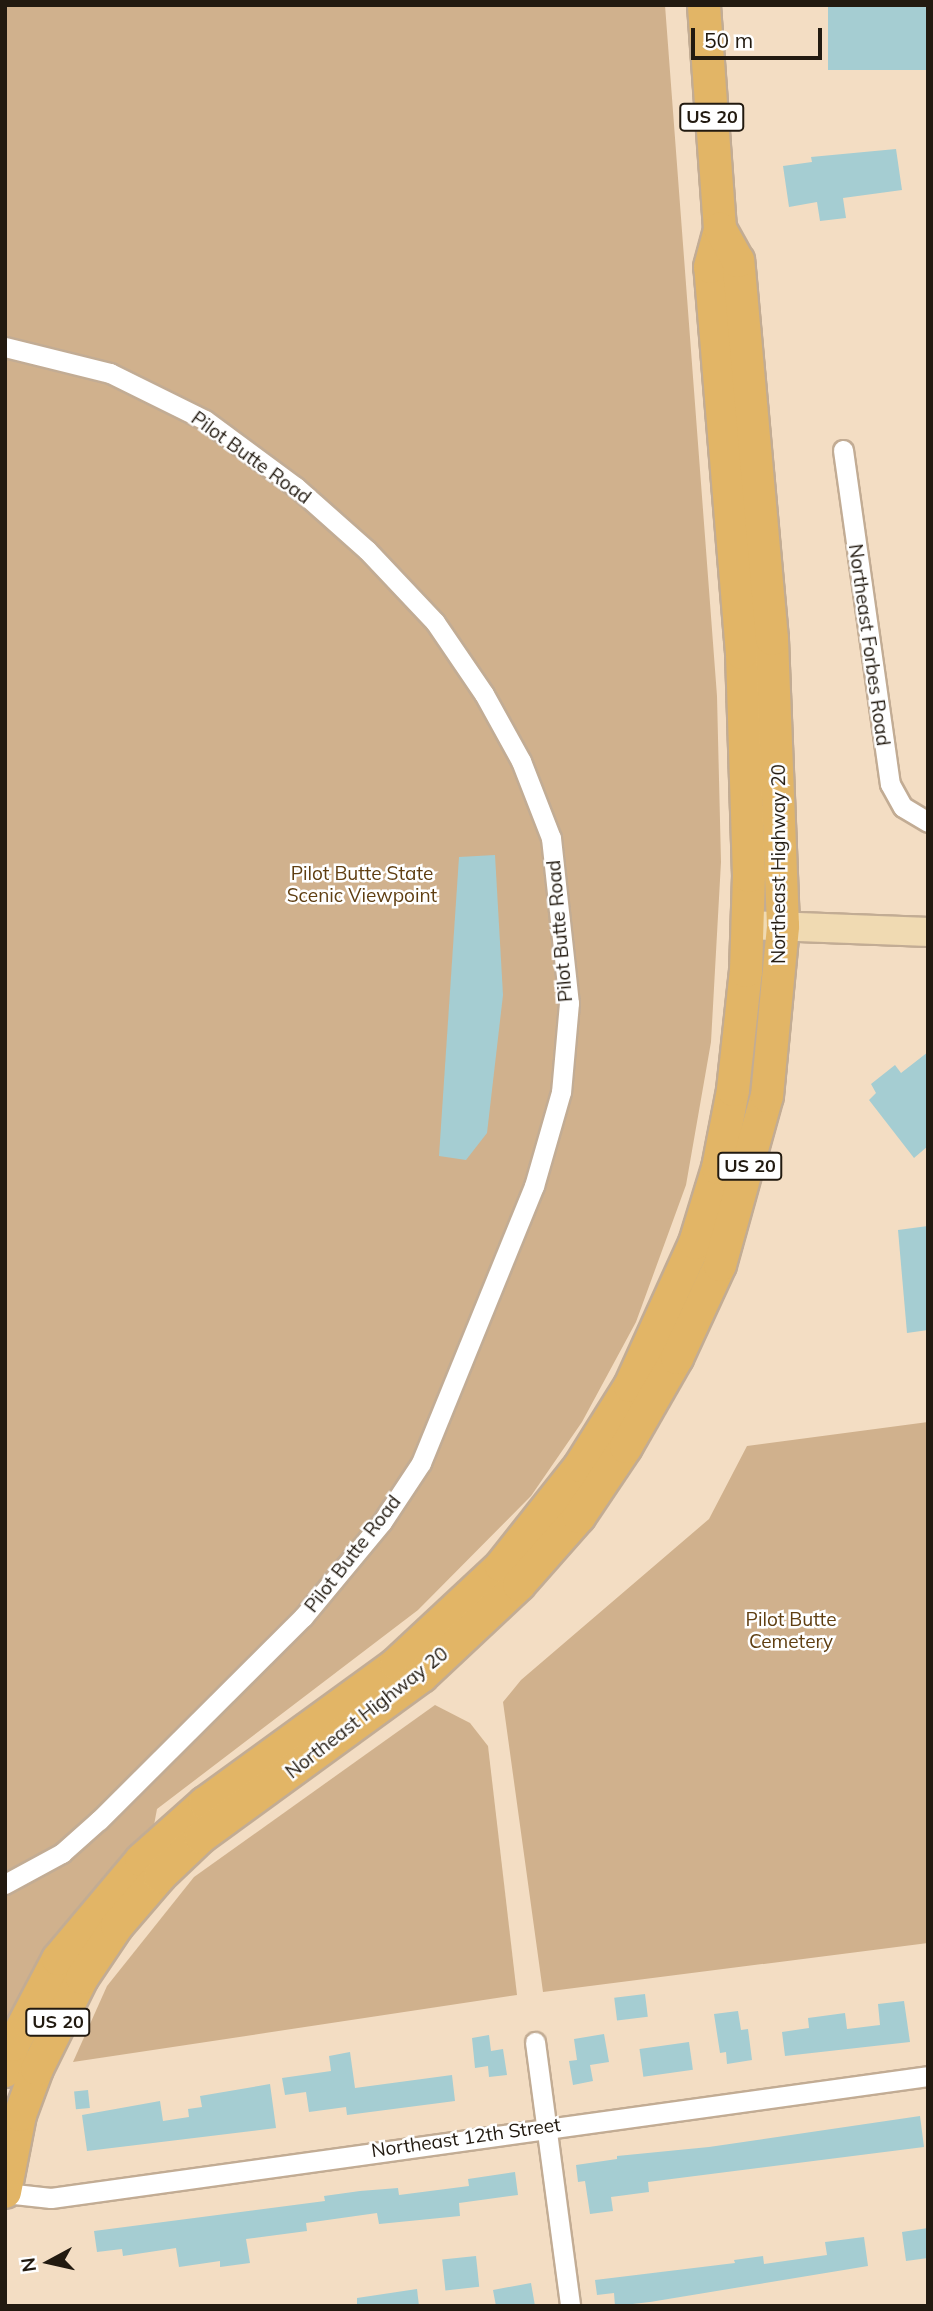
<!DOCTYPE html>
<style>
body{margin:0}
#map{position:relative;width:933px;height:2311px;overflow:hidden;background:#f3ddc3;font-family:Mulish,sans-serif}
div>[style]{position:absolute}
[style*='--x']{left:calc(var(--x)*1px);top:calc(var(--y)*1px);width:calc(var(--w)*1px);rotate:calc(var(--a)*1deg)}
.green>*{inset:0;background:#d0b18d}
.building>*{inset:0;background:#a5cdd2;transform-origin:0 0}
.roads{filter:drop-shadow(2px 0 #c2ac94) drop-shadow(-2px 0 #c2ac94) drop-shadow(0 2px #c2ac94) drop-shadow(0 -2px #c2ac94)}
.minor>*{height:19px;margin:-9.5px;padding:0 9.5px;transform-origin:9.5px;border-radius:9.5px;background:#fff}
.secondary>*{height:28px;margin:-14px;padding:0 14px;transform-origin:14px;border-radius:14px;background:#f0dab2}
.primary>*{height:32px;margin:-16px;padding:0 16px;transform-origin:16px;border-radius:16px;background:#e2b566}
span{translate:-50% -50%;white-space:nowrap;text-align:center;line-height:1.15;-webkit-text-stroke:5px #fff;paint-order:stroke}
.shield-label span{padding:2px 5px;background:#fff;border:2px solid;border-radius:5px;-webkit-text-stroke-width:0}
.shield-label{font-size:18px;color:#221a10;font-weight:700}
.street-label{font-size:19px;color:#221a10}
.park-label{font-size:19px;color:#5f3e11}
.frame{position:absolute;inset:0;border:7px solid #221a10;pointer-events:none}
.north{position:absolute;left:14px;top:2227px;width:70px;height:70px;-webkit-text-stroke:5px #fff;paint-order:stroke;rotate:262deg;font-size:19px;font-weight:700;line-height:28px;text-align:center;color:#221a10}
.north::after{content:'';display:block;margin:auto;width:24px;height:32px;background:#221a10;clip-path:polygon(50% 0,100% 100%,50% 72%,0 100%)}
.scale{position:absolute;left:691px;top:28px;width:131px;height:32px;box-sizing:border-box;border:4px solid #221a10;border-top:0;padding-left:9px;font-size:21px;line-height:24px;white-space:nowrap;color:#221a10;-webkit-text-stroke:5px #fff;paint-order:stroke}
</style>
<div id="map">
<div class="green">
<i style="clip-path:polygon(5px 5px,665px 5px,717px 696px,721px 862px,711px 1042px,686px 1185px,636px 1322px,582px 1422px,531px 1496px,418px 1610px,157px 1809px,154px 1825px,58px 1934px,5px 2027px)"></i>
<i style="clip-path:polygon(928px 1422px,928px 1943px,543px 1992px,503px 1702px,521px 1680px,709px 1519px,747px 1446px)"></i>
<i style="clip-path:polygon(435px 1705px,470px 1723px,488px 1746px,517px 1995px,73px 2062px,107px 1986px,194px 1877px)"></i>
</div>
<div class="building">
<i style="left:928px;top:6px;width:64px;height:100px;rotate:90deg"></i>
<i style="clip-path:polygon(896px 149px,902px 190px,843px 198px,846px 218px,820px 221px,817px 202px,789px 207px,783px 166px,812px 162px,811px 157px)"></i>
<i style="clip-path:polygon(495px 855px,503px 995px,487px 1133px,466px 1160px,439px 1156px,459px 857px)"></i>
<i style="clip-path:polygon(928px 1052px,928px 1146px,914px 1158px,869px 1100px,876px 1093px,871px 1084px,895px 1065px,901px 1073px)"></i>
<i style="clip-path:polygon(928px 1226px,928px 1330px,907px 1333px,898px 1230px)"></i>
<i style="left:645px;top:1994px;width:23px;height:31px;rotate:83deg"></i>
<i style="clip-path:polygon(904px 2001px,910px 2042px,785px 2056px,782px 2032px,809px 2028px,808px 2018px,845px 2013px,847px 2029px,880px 2025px,878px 2004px)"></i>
<i style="clip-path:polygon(738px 2011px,741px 2030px,748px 2029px,752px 2060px,727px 2064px,726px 2052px,720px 2053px,714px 2014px)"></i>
<i style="clip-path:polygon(604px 2034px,609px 2062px,590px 2065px,593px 2081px,573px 2085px,569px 2061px,577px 2060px,574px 2039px)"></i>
<i style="clip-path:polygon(489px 2035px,491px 2051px,503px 2049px,507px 2075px,489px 2077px,488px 2066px,475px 2068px,472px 2038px)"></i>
<i style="left:689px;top:2042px;width:28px;height:50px;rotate:82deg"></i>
<i style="clip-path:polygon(350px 2052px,355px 2088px,452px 2075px,455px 2101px,347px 2115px,346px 2107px,309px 2112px,306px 2092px,285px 2095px,282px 2078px,331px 2071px,329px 2056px)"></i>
<i style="clip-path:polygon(270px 2084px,276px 2128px,87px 2151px,82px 2115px,160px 2101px,163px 2121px,189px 2117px,188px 2109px,202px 2107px,200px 2096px)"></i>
<i style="left:88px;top:2090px;width:18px;height:14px;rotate:84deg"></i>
<i style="clip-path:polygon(920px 2116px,924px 2147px,648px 2182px,649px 2192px,611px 2197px,613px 2211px,590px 2214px,585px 2181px,578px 2182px,576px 2165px,617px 2159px,617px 2156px,709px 2147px)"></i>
<i style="clip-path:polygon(515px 2172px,518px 2195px,459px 2203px,460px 2216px,379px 2224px,377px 2213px,306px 2223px,307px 2231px,246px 2239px,250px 2263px,220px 2267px,220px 2261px,179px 2267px,176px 2248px,123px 2256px,122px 2249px,97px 2252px,94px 2231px,325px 2201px,324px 2196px,360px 2191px,398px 2188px,399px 2195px,469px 2186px,468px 2179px)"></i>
<i style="clip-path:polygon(928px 2228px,928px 2258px,906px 2261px,902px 2232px)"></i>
<i style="clip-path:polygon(864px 2237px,868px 2266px,650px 2302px,615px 2306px,614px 2293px,597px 2295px,595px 2280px,735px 2263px,734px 2260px,763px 2256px,764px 2264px,827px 2255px,825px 2242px)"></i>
<i style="left:476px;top:2256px;width:31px;height:34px;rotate:84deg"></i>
<i style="clip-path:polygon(531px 2283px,535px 2306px,496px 2306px,493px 2290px)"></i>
<i style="clip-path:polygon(417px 2289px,419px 2306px,357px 2306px,357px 2298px)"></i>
</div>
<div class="roads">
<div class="minor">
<i style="--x:5;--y:347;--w:108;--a:13.9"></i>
<i style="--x:110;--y:373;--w:106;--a:26.3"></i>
<i style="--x:205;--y:420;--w:113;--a:36.4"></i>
<i style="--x:296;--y:487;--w:95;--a:41.6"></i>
<i style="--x:367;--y:550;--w:99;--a:46.6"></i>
<i style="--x:435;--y:622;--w:87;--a:55.8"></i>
<i style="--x:484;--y:694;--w:77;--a:61.1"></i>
<i style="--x:521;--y:761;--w:83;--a:68.7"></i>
<i style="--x:551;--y:838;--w:166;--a:83.8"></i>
<i style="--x:569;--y:1003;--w:89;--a:95.1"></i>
<i style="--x:561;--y:1092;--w:98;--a:106"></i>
<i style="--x:534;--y:1186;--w:299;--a:112.2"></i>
<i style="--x:421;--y:1463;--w:71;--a:123.5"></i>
<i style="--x:382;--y:1522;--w:124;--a:129.7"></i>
<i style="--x:303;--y:1617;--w:288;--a:135.1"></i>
<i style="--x:99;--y:1820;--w:50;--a:138.3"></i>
<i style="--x:62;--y:1853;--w:65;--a:151.5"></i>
<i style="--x:843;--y:450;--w:337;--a:82"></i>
<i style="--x:890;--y:784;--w:26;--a:61"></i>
<i style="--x:903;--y:807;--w:29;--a:31"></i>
<i style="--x:535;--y:2042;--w:266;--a:82.4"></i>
<i style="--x:5;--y:2193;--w:46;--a:6.2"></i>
<i style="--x:51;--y:2198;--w:885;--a:-7.92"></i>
</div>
<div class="secondary">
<i style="--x:748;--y:925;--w:180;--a:2.2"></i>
</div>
<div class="primary">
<i style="--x:5;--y:2071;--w:27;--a:-73"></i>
<i style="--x:13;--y:2045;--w:97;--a:-62.4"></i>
<i style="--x:58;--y:1959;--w:129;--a:-50"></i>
<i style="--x:141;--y:1860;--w:86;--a:-41.7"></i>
<i style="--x:205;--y:1803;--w:236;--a:-36"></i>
<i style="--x:396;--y:1664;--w:144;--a:-43"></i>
<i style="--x:501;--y:1566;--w:127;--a:-51.7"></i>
<i style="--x:580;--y:1466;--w:94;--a:-58"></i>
<i style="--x:630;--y:1386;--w:157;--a:-65.6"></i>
<i style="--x:695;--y:1243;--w:78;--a:-73"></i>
<i style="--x:718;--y:1168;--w:79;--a:-79.1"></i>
<i style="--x:733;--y:1090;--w:120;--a:-83.8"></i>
<i style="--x:746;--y:971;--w:95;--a:-88.2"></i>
<i style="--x:749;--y:876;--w:223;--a:-91.8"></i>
<i style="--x:742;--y:653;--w:387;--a:-94.7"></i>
<i style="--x:710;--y:267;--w:39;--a:-75"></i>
<i style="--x:720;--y:229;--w:225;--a:-94.1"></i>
<i style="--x:5;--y:2192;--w:78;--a:-79"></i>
<i style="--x:20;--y:2115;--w:49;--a:-69.7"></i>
<i style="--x:37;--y:2069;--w:102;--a:-63.7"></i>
<i style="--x:82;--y:1978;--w:63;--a:-56.1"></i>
<i style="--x:117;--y:1926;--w:66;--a:-49.3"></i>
<i style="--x:160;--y:1876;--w:57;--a:-43.6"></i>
<i style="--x:201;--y:1837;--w:273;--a:-36.1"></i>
<i style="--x:422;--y:1676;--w:133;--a:-43.2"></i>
<i style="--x:519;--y:1585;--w:91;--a:-48.6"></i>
<i style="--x:579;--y:1517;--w:84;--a:-56.1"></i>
<i style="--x:626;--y:1447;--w:103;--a:-60.2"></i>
<i style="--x:677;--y:1358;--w:102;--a:-65.2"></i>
<i style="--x:720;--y:1265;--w:175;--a:-74.5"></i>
<i style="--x:767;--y:1096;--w:171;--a:-84.6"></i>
<i style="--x:783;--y:926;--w:287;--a:-92.2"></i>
<i style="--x:772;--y:639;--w:380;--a:-95.1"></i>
<i style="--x:738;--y:261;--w:37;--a:-119"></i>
</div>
</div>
<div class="shield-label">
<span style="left:712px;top:117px">US 20</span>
<span style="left:750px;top:1166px">US 20</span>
<span style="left:58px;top:2022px">US 20</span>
</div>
<div class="street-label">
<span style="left:251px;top:458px;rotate:36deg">Pilot Butte Road</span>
<span style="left:869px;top:645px;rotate:82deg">Northeast Forbes Road</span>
<span style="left:779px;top:864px;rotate:-90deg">Northeast Highway 20</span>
<span style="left:560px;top:931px;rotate:-95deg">Pilot Butte Road</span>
<span style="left:353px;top:1554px;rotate:-52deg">Pilot Butte Road</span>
<span style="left:367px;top:1713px;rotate:-38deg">Northeast Highway 20</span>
<span style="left:466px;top:2138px;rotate:-8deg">Northeast 12th Street</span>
</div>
<div class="park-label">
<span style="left:362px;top:885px">Pilot Butte State<br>Scenic Viewpoint</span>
<span style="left:791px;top:1631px">Pilot Butte<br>Cemetery</span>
</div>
<div class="frame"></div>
<div class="north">N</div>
<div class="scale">50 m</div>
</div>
